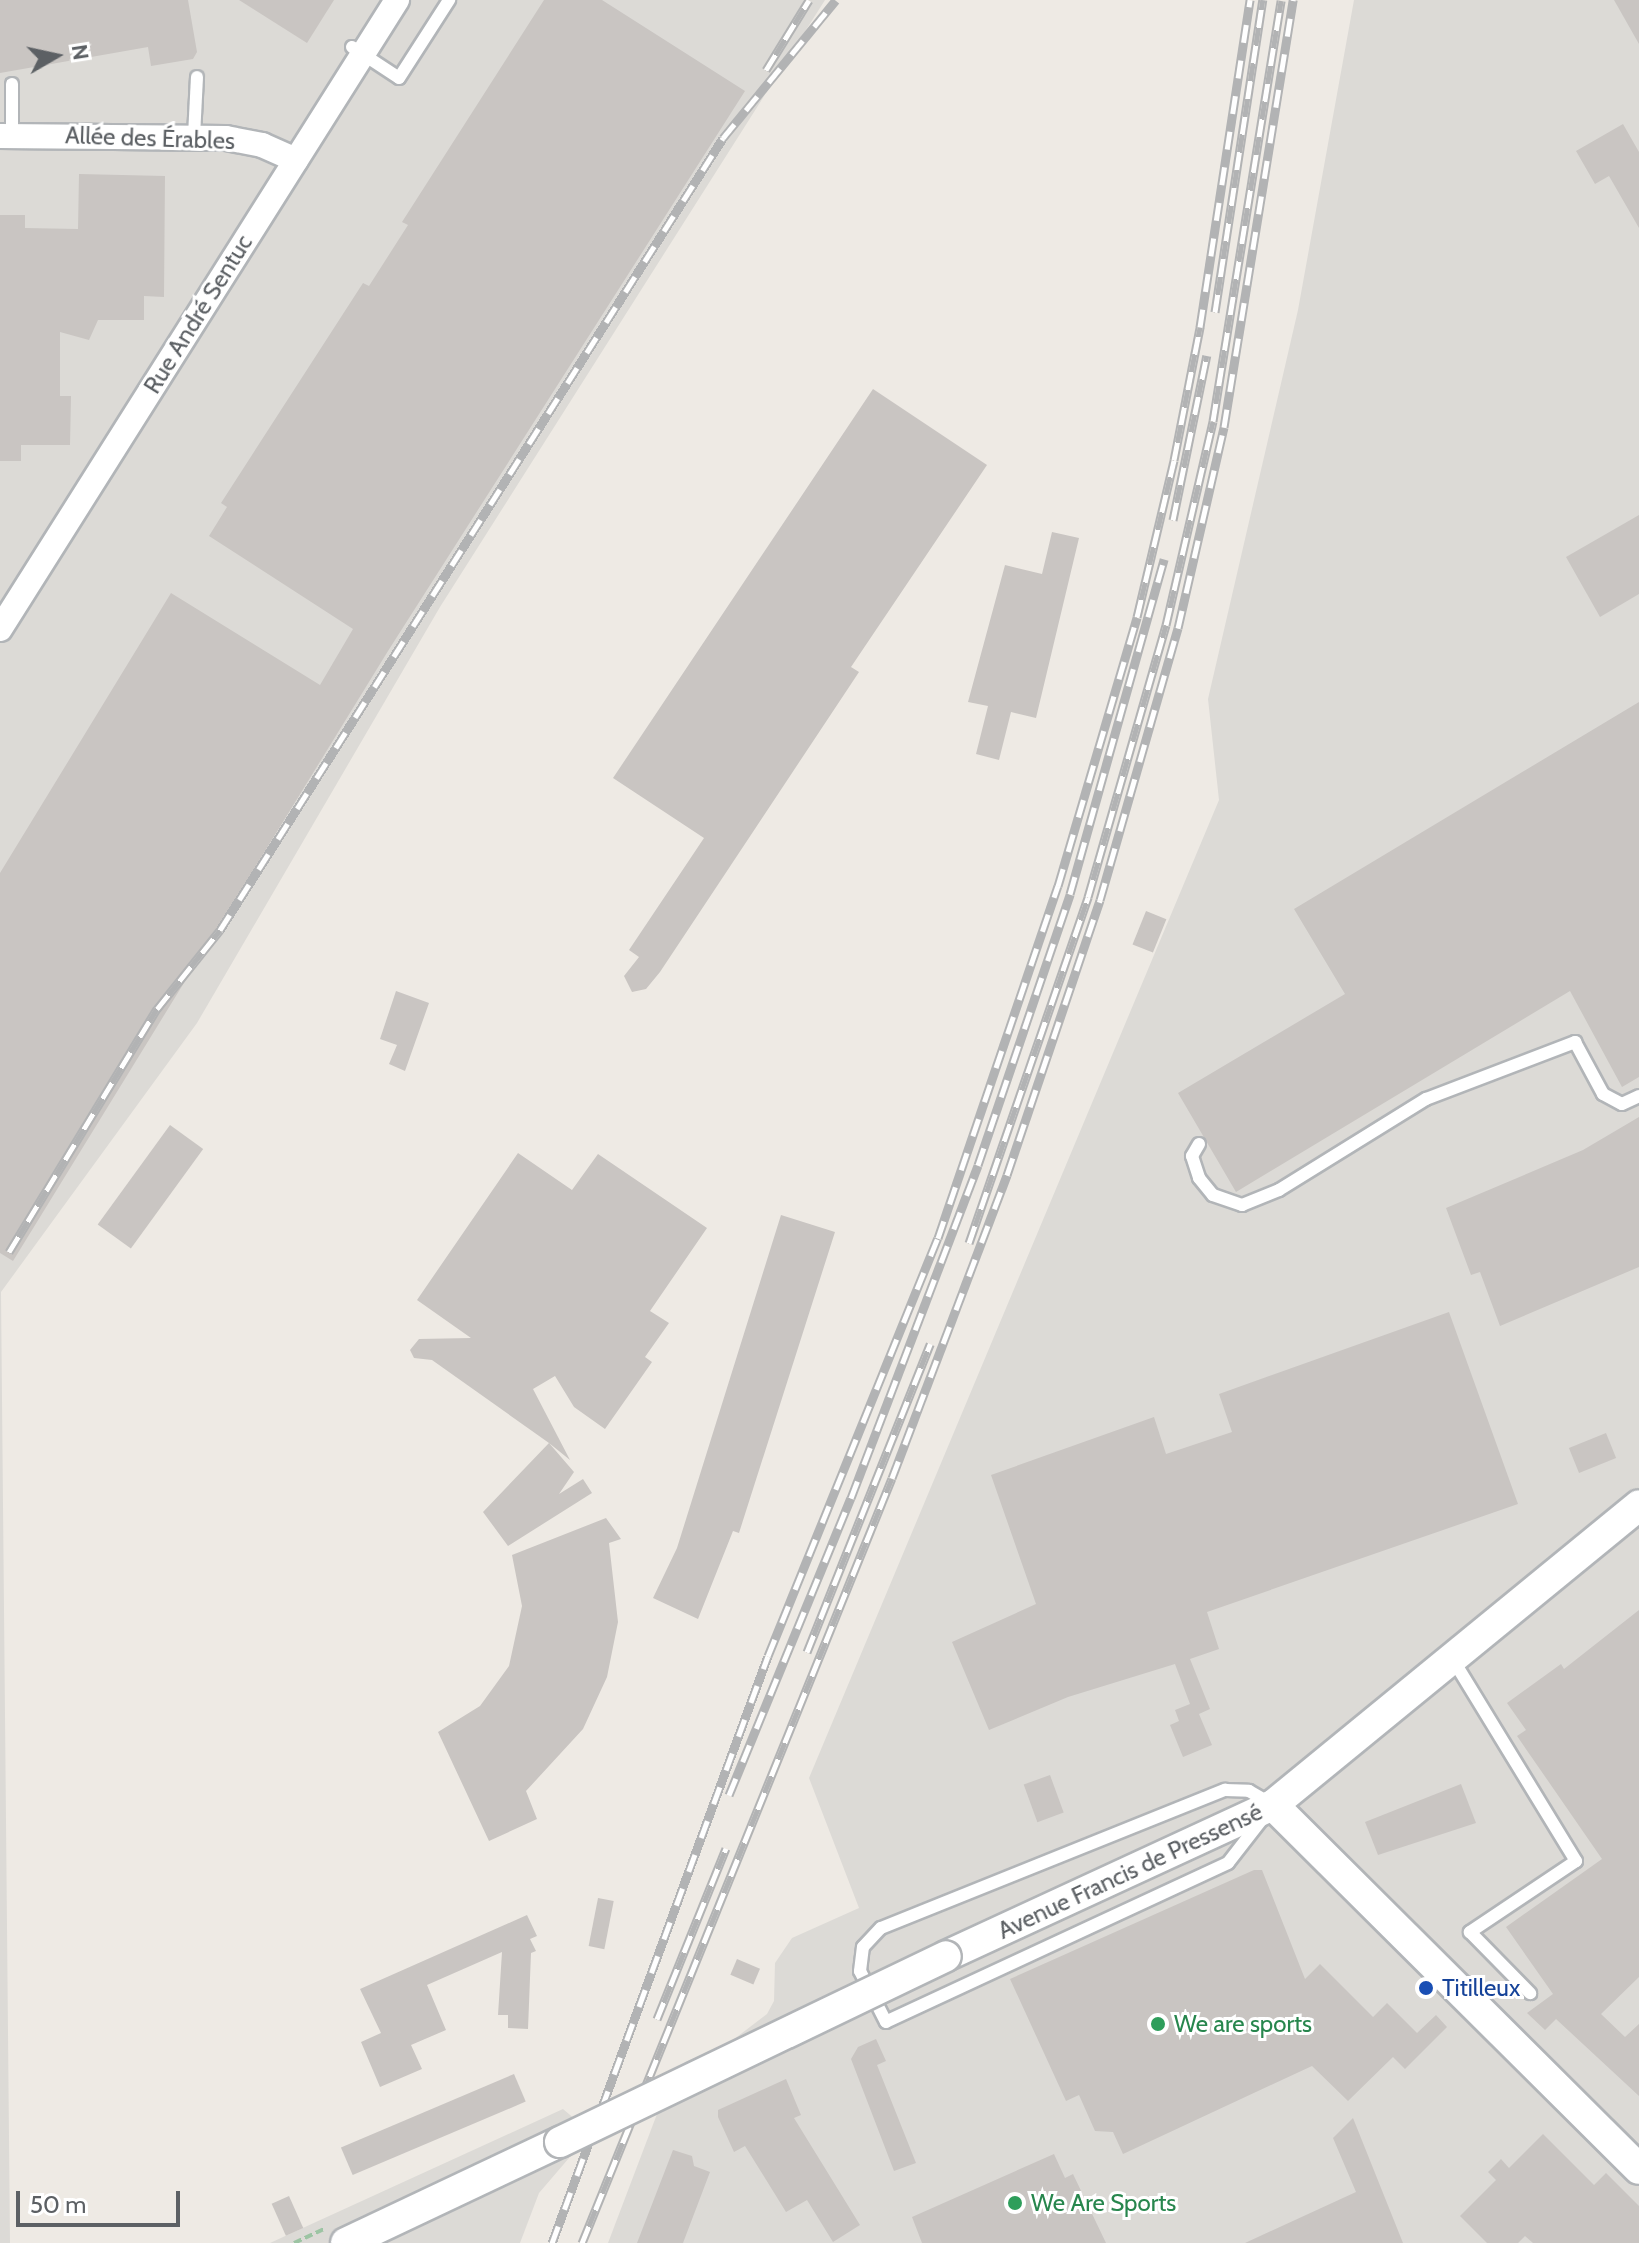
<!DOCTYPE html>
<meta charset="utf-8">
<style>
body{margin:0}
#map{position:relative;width:1639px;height:2243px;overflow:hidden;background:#eeeae4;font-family:Cabin,sans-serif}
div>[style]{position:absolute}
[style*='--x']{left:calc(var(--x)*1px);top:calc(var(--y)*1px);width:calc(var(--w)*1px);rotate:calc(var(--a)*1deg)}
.industrial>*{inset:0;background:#dcdad6}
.building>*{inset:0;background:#c9c5c2;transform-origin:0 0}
.path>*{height:4px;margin-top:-2px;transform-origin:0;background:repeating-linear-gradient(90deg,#9cc4a3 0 8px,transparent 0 12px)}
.roads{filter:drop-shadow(2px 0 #b2b5b8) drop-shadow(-2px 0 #b2b5b8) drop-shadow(0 2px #b2b5b8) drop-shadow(0 -2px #b2b5b8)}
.service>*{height:12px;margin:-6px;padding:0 6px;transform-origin:6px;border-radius:6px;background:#fff}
.minor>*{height:24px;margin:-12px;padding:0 12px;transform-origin:12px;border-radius:12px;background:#fff}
.tertiary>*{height:30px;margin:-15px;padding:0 15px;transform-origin:15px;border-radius:15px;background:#fff}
.rail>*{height:9px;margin-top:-4.5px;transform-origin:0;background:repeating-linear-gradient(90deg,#fff 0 18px,#b2b3b4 0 36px);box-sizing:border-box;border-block:2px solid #b2b3b4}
.bridges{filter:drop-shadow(2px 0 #b2b5b8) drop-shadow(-2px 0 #b2b5b8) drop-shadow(0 2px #b2b5b8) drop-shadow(0 -2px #b2b5b8)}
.tertiary-bridge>*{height:30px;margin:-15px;padding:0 15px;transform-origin:15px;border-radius:15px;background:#fff}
.dots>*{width:22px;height:22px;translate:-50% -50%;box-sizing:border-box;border:4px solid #fff;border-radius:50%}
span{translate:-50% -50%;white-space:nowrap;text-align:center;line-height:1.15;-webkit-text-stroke:6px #fff;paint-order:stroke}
.street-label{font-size:24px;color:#5c6064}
.transit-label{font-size:24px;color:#164399}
.left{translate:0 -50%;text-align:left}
.leisure-label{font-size:24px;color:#27864d}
.north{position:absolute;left:16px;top:16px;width:80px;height:80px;-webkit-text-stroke:6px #fff;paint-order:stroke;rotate:81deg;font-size:22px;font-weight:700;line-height:32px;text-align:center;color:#5c6064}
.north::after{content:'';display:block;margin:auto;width:28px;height:36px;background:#5c6064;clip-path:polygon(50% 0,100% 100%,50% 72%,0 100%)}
.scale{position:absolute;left:16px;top:2191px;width:164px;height:36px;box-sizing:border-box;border:4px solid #5c6064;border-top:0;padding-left:10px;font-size:24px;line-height:28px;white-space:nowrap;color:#5c6064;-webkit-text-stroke:6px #fff;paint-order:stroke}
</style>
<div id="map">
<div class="industrial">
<i style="clip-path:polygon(0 0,825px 0,440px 607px,197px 1023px,1px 1292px,10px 2243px,0 2243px)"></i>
<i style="clip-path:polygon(1354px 0,1639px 0,1639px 2243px,608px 2243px,657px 2114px,678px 2104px,675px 2079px,685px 2062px,729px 2043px,767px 2014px,774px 2001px,775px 1963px,792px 1938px,859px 1908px,809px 1778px,1219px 800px,1208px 699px,1298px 310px)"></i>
<i style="clip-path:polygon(563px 2109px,576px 2120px,581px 2144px,539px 2193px,520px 2243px,270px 2243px)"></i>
</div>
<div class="building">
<i style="clip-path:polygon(0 0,188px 0,197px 52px,193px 59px,151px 66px,148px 47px,0 73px)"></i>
<i style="clip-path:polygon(239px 0,334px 0,307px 43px)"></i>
<i style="clip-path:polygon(544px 0,602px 0,745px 91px,388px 651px,13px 1261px,0 1253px,0 873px,171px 593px,320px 685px,353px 629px,209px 536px,227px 507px,221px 503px,363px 283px,369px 286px,408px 225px,402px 222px)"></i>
<i style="clip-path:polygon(1614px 0,1639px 0,1639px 44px)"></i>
<i style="clip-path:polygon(1623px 124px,1639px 152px,1639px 228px,1609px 176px,1595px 184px,1576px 151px)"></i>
<i style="clip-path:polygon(79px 174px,165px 176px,164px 297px,144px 296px,144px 320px,98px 320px,89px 340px,60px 332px,60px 396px,71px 396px,70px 445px,21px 445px,21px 461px,0 461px,0 215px,25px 215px,25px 228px,78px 229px)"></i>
<i style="clip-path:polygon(873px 389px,987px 465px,851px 667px,859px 672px,660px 972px,646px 989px,632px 992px,624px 976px,639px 957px,629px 950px,704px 838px,613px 778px)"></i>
<i style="clip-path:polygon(1639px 515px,1639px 594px,1600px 617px,1566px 557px)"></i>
<i style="clip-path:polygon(1052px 532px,1079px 538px,1036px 718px,1011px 712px,999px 760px,976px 754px,988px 706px,968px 702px,1005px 565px,1042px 574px)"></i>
<i style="clip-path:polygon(1639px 702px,1639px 1077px,1622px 1087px,1570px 991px,1236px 1192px,1178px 1093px,1345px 994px,1294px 909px)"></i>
<i style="left:1146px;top:911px;width:22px;height:36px;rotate:22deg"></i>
<i style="clip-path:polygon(396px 991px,429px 1003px,405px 1071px,389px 1064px,397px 1045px,380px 1039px)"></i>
<i style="clip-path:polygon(1639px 1117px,1639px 1267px,1500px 1326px,1480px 1272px,1471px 1275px,1446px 1208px,1583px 1150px)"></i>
<i style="left:170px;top:1125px;width:41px;height:123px;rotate:36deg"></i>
<i style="clip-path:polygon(518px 1153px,572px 1190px,598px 1154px,707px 1228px,650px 1311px,669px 1323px,645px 1357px,652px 1362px,605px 1429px,574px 1407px,555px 1376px,533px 1389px,570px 1460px,549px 1443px,574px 1472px,559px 1494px,583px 1479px,592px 1493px,508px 1546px,483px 1512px,549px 1443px,432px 1360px,414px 1358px,410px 1350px,419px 1339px,471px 1338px,417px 1300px)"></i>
<i style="clip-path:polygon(781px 1215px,835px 1232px,739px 1533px,733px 1531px,698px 1619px,653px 1598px,677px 1548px)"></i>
<i style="clip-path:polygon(1449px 1312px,1518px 1504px,1207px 1612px,1219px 1649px,1190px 1659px,1210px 1709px,1199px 1714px,1212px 1745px,1183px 1757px,1170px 1725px,1179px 1721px,1175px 1710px,1190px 1704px,1175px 1664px,1068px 1697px,989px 1730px,952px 1642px,1036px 1604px,991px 1475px,1154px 1417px,1166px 1454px,1232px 1432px,1219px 1394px)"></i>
<i style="left:1606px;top:1433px;width:27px;height:40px;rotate:68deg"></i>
<i style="clip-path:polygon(606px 1518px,621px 1539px,609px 1543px,618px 1622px,607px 1677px,583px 1729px,526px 1791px,537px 1819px,489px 1841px,438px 1732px,480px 1706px,509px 1666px,522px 1606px,512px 1555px)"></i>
<i style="clip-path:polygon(1639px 1610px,1639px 1977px,1601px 2014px,1625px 2037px,1639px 2024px,1639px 2096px,1556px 2019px,1545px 2030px,1527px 2013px,1553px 1994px,1506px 1927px,1602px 1859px,1517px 1736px,1526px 1730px,1507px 1703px,1561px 1664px,1564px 1669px)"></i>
<i style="left:1050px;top:1775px;width:40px;height:28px;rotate:70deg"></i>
<i style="clip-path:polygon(1461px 1784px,1476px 1823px,1378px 1855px,1365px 1822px)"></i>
<i style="clip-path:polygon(1254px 1870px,1262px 1870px,1305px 1979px,1320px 1964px,1373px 2017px,1387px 2003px,1417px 2033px,1436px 2015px,1447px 2027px,1405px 2069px,1393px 2057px,1348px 2101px,1312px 2066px,1123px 2154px,1113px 2132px,1095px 2131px,1079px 2095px,1066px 2101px,1010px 1979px)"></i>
<i style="left:598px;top:1898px;width:16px;height:49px;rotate:11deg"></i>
<i style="clip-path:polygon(527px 1915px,537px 1936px,530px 1939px,536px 1951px,531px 1953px,528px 2029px,508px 2028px,508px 2015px,498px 2015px,502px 1952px,427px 1985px,446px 2030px,411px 2045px,422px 2069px,380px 2087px,361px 2042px,381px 2033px,360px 1989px)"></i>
<i style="left:737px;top:1959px;width:25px;height:17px;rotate:23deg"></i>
<i style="clip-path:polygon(876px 2039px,886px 2061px,877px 2065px,916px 2163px,894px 2171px,851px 2059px,858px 2047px)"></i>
<i style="left:514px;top:2074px;width:30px;height:188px;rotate:67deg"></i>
<i style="clip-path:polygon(786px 2079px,801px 2115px,794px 2118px,860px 2225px,833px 2242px,807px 2200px,786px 2212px,745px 2146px,734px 2152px,718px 2117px,718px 2110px)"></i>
<i style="clip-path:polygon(1353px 2118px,1403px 2243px,1245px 2243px,1356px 2192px,1333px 2138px)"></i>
<i style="clip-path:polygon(1543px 2134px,1594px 2185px,1606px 2173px,1639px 2206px,1639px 2243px,1533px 2243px,1525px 2236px,1518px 2243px,1487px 2243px,1460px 2216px,1496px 2180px,1488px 2172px,1501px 2159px,1509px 2168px)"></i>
<i style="clip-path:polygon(673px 2150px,692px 2156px,694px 2166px,710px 2172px,683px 2243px,637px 2243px)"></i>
<i style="clip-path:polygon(1054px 2154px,1065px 2178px,1073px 2174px,1106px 2243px,922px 2243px,912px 2217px)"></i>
<i style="left:289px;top:2196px;width:35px;height:19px;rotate:66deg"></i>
</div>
<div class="path">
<i style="--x:294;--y:2243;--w:33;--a:-25"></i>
</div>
<div class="roads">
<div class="service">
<i style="--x:352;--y:47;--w:56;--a:33.4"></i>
<i style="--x:399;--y:78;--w:93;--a:-57.3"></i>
<i style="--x:12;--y:84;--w:52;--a:90"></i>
<i style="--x:194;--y:136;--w:59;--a:-87.1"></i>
<i style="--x:1199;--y:1144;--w:14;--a:120"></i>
<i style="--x:1192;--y:1156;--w:23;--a:72"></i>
<i style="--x:1199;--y:1178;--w:22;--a:51"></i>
<i style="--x:1213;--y:1195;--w:31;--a:19"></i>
<i style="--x:1242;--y:1205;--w:40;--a:-22"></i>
<i style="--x:1279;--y:1190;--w:173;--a:-31.8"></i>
<i style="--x:1426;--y:1099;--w:160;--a:-20.9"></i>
<i style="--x:1575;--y:1042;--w:59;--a:61.7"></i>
<i style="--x:1603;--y:1094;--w:21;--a:28"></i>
<i style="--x:1622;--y:1104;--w:19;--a:-25"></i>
<i style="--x:1452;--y:1658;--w:238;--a:58.6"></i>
<i style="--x:1576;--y:1861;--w:128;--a:146.2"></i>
<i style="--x:1470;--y:1932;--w:86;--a:45.5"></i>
<i style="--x:1225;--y:1790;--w:24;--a:2"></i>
<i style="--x:1249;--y:1791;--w:28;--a:30"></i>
<i style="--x:1273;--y:1805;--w:73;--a:127.8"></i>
<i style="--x:1228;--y:1863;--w:377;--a:155.1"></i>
<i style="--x:886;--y:2022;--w:57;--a:-117"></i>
<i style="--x:860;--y:1971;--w:24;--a:-83"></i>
<i style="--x:863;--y:1947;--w:26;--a:-47"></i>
<i style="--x:881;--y:1928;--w:371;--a:-21.9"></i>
</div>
<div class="minor">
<i style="--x:0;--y:136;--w:226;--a:0.5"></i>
<i style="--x:226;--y:138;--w:37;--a:11"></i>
<i style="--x:262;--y:145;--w:37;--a:24"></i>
<i style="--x:0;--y:629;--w:744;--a:-57.74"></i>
</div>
<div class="tertiary">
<i style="--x:1273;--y:1805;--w:516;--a:44.84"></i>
<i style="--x:946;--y:1956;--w:360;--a:-24.8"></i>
<i style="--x:1273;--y:1805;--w:473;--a:-39.3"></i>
<i style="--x:346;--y:2243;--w:237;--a:-25.3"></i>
</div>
</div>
<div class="rail">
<i style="--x:766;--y:70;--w:82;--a:-58.4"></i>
<i style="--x:1215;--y:312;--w:316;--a:-81.3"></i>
<i style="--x:1173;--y:520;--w:168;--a:-78.4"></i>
<i style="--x:969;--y:1243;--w:366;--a:-71"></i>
<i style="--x:1088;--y:897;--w:283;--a:-74"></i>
<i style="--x:1166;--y:625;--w:209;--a:-77"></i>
<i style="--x:1213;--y:421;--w:426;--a:-80.8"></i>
<i style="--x:9;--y:1252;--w:285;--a:-58.7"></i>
<i style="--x:157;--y:1009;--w:101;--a:-51.4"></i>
<i style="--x:220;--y:930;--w:938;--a:-57.58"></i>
<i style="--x:723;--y:138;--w:178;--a:-50.7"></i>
<i style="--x:807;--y:1652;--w:332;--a:-68.2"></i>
<i style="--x:729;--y:1795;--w:321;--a:-67.7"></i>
<i style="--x:851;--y:1498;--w:356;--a:-69.1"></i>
<i style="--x:978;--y:1165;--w:286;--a:-71.2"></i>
<i style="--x:1070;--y:894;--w:348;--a:-74.3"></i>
<i style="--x:657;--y:2019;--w:184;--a:-68"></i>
<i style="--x:552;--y:2243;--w:625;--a:-69.8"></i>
<i style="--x:768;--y:1656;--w:451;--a:-67.9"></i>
<i style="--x:938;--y:1238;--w:372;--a:-71.2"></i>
<i style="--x:1058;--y:886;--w:280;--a:-73.6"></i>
<i style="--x:1137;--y:617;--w:161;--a:-76.7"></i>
<i style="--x:1174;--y:460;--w:136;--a:-78.9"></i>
<i style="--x:1200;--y:327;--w:331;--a:-81.3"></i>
<i style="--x:582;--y:2243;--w:825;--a:-67.94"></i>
<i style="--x:892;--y:1478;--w:324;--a:-69.2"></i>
<i style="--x:1007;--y:1175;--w:290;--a:-71.3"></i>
<i style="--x:1100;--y:900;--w:283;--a:-74"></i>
<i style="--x:1178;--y:628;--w:206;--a:-77.1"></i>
<i style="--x:1224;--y:427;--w:433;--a:-80.8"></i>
</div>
<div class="bridges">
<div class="tertiary-bridge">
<i style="--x:560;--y:2142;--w:428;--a:-25.7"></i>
</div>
</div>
<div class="dots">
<i style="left:1426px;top:1988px;background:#1a4fb4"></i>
<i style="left:1158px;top:2024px;background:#2e9e5b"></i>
<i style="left:1015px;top:2203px;background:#2e9e5b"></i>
</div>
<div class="street-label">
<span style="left:150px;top:138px;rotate:2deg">Allée des Érables</span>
<span style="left:198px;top:314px;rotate:-58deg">Rue André Sentuc</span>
<span style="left:1130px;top:1871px;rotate:-25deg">Avenue Francis de Pressensé</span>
</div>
<div class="transit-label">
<span class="left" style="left:1442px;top:1988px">Titilleux</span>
</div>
<div class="leisure-label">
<span class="left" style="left:1174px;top:2024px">We are sports</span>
<span class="left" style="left:1031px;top:2203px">We Are Sports</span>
</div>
<div class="north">N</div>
<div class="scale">50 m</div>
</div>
